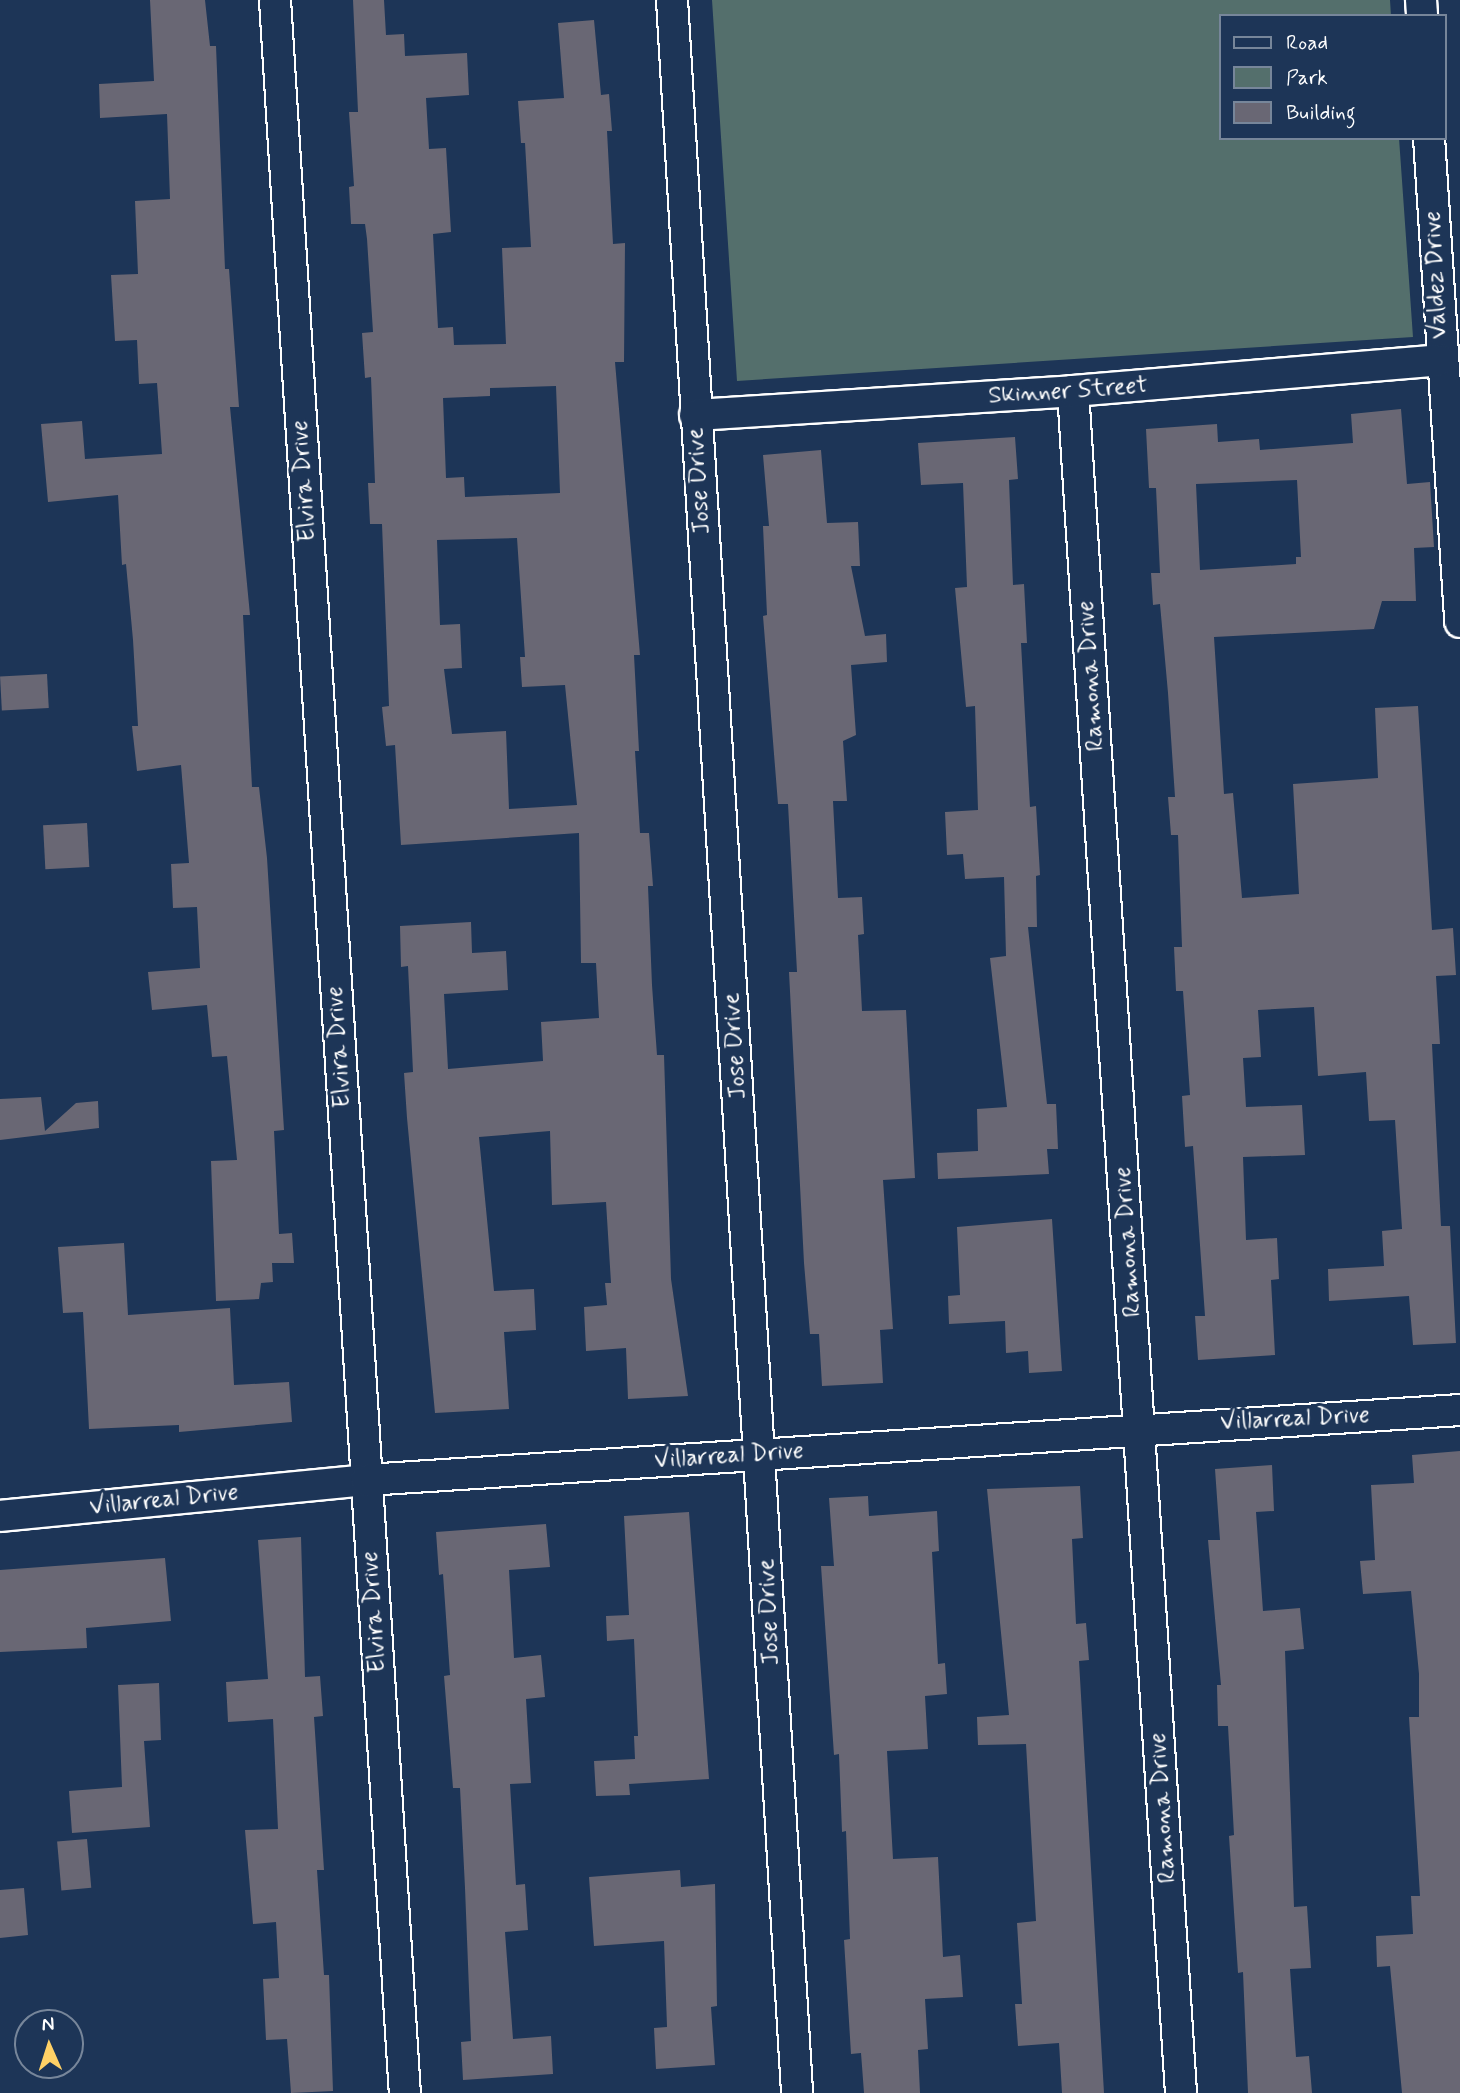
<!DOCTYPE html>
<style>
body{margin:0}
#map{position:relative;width:1460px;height:2093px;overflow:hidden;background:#1d3557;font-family:Mynerve,sans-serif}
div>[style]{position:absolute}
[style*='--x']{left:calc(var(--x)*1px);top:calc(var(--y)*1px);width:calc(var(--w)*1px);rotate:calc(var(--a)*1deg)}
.green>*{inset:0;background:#546f6c}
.building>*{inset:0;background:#696774;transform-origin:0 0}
.roads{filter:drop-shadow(2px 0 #fff) drop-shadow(-2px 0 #fff) drop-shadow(0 2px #fff) drop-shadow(0 -2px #fff)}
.street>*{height:30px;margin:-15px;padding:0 15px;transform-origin:15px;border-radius:15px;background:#1d3557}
span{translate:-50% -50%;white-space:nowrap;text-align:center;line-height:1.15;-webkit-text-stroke:6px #1d3557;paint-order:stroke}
.street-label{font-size:24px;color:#fff}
.legend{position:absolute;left:1219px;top:14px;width:228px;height:126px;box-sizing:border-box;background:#1d3557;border:2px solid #77869a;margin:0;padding:9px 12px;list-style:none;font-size:21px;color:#fff}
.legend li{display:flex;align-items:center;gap:14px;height:35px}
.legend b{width:35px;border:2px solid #77869a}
.north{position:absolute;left:14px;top:2009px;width:70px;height:70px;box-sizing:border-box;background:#1d3557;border:2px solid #77869a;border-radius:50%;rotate:357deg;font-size:19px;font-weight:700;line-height:28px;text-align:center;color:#fff}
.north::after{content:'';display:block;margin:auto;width:24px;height:32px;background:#ffd166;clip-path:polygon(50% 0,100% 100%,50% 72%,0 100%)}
</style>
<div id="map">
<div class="green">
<i style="clip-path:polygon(712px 0,1390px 0,1391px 16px,1220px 16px,1220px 138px,1399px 138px,1413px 337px,737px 381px)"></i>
</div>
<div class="building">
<i style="clip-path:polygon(150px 0,205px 0,210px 46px,216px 46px,225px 269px,229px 269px,239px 407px,230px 407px,250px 615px,243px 615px,252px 787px,259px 787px,267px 858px,284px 1130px,274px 1131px,279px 1234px,292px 1233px,294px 1263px,272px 1263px,273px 1282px,261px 1283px,259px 1299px,216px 1301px,211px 1161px,237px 1160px,227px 1056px,212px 1057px,207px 1005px,152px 1010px,148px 972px,200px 968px,197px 907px,173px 908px,171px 864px,189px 863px,181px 765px,137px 771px,132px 726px,138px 726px,133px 640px,126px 564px,122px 565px,118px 495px,48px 502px,41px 424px,82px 421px,85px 459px,162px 454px,157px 383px,139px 384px,137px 340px,115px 341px,111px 275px,138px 274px,135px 201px,170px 199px,167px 114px,100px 118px,99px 84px,154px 81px)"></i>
<i style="clip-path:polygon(evenodd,353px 0,384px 0,386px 35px,404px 34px,405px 56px,467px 53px,469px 95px,426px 98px,429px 149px,446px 148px,451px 232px,433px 234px,438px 328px,453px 327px,454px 345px,506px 344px,502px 248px,531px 247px,525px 143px,521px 143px,518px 101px,564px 98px,558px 23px,594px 20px,601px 95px,609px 94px,612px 131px,607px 131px,613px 244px,625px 243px,624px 362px,615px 362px,640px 655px,634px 655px,639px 751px,635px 751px,640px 833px,649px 833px,653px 886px,648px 886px,652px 985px,657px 1055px,664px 1055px,671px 1279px,688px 1396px,628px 1399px,626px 1348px,586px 1351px,584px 1307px,607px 1305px,605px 1283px,611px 1283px,606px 1202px,552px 1205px,550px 1131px,479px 1137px,494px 1291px,534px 1289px,536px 1330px,504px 1332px,509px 1409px,435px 1413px,407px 1118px,404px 1073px,413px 1072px,408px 966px,401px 967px,400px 926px,471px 922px,472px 953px,506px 951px,508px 990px,444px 994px,448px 1069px,543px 1061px,541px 1022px,599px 1018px,596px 963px,581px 963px,579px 833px,401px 845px,395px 745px,386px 746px,382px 707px,389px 706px,382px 524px,370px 524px,368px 483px,375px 483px,371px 377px,365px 378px,362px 333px,373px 332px,367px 239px,365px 224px,351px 224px,349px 187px,354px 186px,349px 112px,358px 112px,353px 0,556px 386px,560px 493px,465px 497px,464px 477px,446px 478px,443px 398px,490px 396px,490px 388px,556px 386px,353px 0,517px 538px,525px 657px,520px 657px,522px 687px,565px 685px,577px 805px,509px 809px,506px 731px,452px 734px,444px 669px,462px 668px,460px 624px,440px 625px,437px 540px,517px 538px)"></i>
<i style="clip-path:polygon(evenodd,1401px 409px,1407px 484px,1430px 482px,1434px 547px,1414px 548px,1416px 601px,1382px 601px,1374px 629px,1214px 637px,1224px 794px,1233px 793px,1242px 898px,1299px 894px,1293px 784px,1378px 778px,1375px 708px,1418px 706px,1432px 930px,1453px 928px,1456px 975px,1436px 976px,1440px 1044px,1432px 1044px,1441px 1226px,1450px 1226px,1456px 1343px,1413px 1345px,1409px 1296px,1329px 1301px,1328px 1269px,1384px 1266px,1382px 1231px,1402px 1229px,1395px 1120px,1369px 1121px,1366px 1072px,1318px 1076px,1314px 1007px,1258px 1010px,1261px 1057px,1243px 1058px,1246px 1107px,1302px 1105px,1305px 1155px,1243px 1157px,1246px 1240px,1277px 1238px,1279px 1279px,1271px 1280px,1275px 1355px,1198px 1360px,1195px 1316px,1205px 1316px,1193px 1146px,1185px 1147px,1182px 1096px,1190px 1095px,1183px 991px,1176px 991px,1174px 947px,1182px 947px,1178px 835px,1171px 835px,1168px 797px,1175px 797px,1168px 693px,1160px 604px,1153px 605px,1151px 573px,1160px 573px,1156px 488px,1149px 488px,1146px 429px,1217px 424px,1218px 442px,1259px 439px,1260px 450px,1353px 443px,1351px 414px,1401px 409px,1297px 480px,1301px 557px,1296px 557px,1296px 564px,1200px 570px,1196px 484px,1297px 480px)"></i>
<i style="clip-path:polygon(1015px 437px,1018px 479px,1009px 480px,1013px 585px,1024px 584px,1027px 643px,1021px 643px,1030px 807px,1036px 806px,1040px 875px,1036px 876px,1037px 927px,1028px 927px,1047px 1104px,1056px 1104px,1058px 1149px,1047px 1149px,1049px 1174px,938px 1179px,937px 1153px,978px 1151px,977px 1109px,1007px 1107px,990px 958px,1006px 956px,1004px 877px,965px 879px,963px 854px,947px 855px,945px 812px,978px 810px,975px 706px,966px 707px,955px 588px,967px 587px,963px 483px,921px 485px,918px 443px)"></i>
<i style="clip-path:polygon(821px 450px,827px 523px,858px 522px,860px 566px,851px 566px,865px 636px,886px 634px,887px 662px,851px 665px,856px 735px,843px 741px,847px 801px,833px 801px,838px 898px,862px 897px,864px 934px,858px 935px,862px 1011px,906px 1010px,915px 1178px,883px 1180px,893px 1329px,880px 1330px,883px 1383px,822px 1386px,819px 1334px,810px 1334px,804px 1263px,789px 972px,797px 972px,788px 804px,778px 804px,763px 616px,767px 615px,763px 526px,769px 526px,763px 455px)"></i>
<i style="left:47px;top:674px;width:34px;height:47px;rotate:87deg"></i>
<i style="left:87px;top:823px;width:44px;height:44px;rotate:87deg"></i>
<i style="clip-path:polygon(41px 1097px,45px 1131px,76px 1103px,98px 1101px,99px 1128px,0 1140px,0 1099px)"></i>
<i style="clip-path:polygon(1052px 1219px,1062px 1371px,1029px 1373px,1028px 1351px,1006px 1353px,1005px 1321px,949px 1324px,948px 1296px,960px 1295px,957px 1227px)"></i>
<i style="clip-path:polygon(124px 1243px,128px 1315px,230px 1308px,234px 1385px,289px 1382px,292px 1422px,179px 1432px,179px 1425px,89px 1429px,83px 1312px,63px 1313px,58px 1247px)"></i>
<i style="clip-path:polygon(1460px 1451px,1460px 2093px,1402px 2093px,1390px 1966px,1377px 1967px,1376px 1936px,1413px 1934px,1411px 1896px,1420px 1896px,1409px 1717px,1419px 1717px,1419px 1674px,1411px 1591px,1363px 1594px,1360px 1561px,1375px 1560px,1371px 1485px,1414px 1483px,1412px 1455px)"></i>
<i style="clip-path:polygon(1272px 1465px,1274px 1511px,1256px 1512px,1263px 1611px,1300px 1608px,1304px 1649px,1285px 1651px,1294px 1907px,1307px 1906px,1311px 1968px,1290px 1969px,1296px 2057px,1309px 2056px,1312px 2093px,1248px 2093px,1243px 1972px,1238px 1973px,1229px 1836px,1234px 1835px,1228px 1726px,1218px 1726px,1217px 1685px,1221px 1685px,1208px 1540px,1220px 1540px,1215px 1469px)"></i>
<i style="clip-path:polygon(1080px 1486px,1083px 1538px,1072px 1539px,1076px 1624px,1086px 1623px,1089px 1660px,1079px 1661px,1104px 2093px,1062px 2093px,1059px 2043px,1018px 2046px,1015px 2004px,1022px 2004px,1017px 1923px,1036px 1921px,1026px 1744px,978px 1745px,977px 1717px,1009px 1715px,987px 1489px)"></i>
<i style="clip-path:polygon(868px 1496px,869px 1516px,937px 1511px,939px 1551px,932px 1552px,938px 1664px,945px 1663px,947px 1694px,925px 1696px,928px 1749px,887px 1751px,893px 1859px,938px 1857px,943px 1957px,960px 1955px,963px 1997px,925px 1999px,928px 2049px,918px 2050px,920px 2093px,864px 2093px,861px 2053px,851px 2054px,844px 1940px,850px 1939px,846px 1831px,842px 1832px,839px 1754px,834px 1755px,821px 1566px,834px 1566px,829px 1498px)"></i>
<i style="clip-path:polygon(689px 1512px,709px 1779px,629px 1784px,630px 1795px,596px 1796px,594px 1761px,635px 1759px,634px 1736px,638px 1736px,634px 1639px,607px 1641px,606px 1616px,629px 1615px,624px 1516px)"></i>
<i style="clip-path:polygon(546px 1524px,550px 1567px,509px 1570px,514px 1658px,541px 1655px,545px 1697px,526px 1699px,531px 1783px,510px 1784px,516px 1885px,525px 1884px,528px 1930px,505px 1932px,513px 2039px,551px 2036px,553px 2074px,463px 2080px,461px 2042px,471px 2041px,465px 1888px,460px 1788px,453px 1788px,444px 1676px,450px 1675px,443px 1574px,439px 1575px,436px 1532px)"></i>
<i style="clip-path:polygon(301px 1537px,305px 1677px,320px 1676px,323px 1716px,314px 1717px,324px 1870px,317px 1870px,324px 1975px,329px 1975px,333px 2091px,291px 2093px,287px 2039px,266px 2040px,263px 1979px,279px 1978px,276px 1922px,253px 1924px,245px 1830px,278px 1829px,273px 1719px,228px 1722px,226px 1682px,268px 1679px,258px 1540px)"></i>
<i style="clip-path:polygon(165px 1558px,171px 1621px,86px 1628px,87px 1648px,0 1652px,0 1570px)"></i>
<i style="clip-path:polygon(159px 1683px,161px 1740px,144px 1741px,150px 1827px,72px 1833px,69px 1791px,122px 1787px,118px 1685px)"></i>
<i style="left:87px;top:1839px;width:49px;height:30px;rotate:85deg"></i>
<i style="clip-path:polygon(680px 1870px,681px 1887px,715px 1884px,717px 2006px,711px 2007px,715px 2065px,656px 2069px,654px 2028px,667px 2027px,664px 1941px,594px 1946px,589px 1877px)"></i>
<i style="clip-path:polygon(24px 1888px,28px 1935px,0 1938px,0 1890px)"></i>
</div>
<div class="roads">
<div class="street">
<i style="--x:275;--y:0;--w:2097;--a:86.45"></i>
<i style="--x:672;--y:0;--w:2097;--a:86.58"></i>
<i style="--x:1421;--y:0;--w:16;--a:86"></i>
<i style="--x:1429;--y:138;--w:485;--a:86.3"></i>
<i style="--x:1073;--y:391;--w:1705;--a:86.37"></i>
<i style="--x:695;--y:415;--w:379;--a:-3.6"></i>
<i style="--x:1073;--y:391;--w:368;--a:-4.8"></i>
<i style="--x:0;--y:1516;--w:368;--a:-5.6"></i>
<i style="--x:366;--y:1480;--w:1096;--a:-3.66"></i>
</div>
</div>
<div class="street-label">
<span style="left:1436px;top:275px;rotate:-93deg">Valdez Drive</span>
<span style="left:1068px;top:391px;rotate:-4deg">Skinner Street</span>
<span style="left:304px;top:481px;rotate:-94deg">Elvira Drive</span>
<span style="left:699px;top:481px;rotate:-94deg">Jose Drive</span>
<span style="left:1091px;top:676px;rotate:-94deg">Ramona Drive</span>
<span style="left:735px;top:1046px;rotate:-94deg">Jose Drive</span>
<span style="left:339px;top:1047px;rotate:-94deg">Elvira Drive</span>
<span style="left:1128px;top:1242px;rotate:-94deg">Ramona Drive</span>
<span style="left:1295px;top:1419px;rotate:-3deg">Villarreal Drive</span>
<span style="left:729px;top:1456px;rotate:-4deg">Villarreal Drive</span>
<span style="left:164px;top:1500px;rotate:-6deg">Villarreal Drive</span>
<span style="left:374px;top:1612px;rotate:-94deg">Elvira Drive</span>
<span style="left:769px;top:1612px;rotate:-93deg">Jose Drive</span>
<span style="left:1163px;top:1808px;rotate:-94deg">Ramona Drive</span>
</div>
<ul class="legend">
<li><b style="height:9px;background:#1d3557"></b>Road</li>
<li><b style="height:19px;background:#546f6c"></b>Park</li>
<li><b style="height:19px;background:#696774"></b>Building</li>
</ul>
<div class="north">N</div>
</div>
